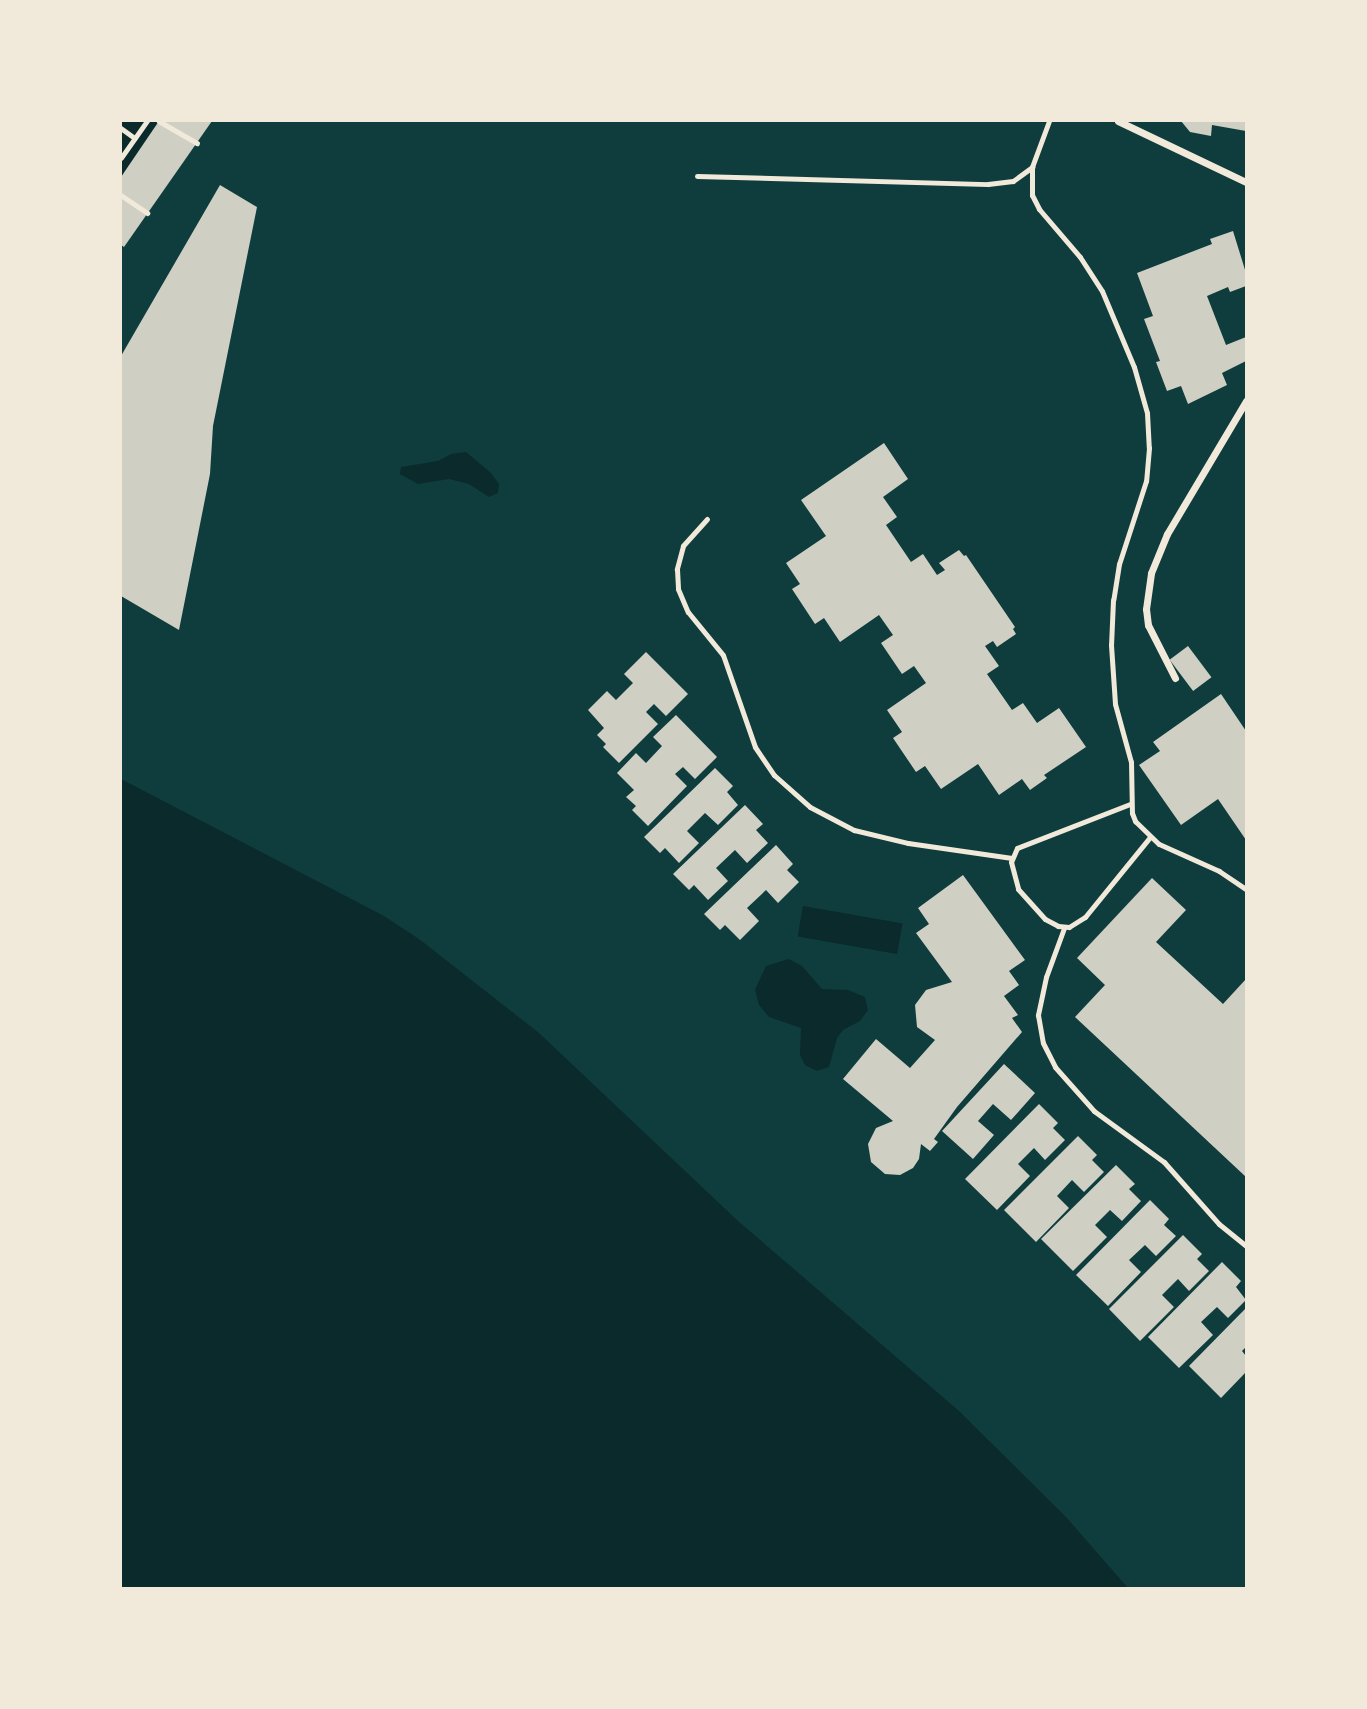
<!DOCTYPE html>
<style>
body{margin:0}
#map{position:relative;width:1367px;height:1709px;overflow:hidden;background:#0f3d3e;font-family:Barlow,sans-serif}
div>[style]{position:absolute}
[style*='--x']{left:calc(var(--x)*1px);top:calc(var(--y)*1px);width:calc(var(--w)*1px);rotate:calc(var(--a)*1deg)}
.water>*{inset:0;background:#0a2a2b;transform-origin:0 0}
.building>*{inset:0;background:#cfcfc3;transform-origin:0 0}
.path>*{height:4.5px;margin:-2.25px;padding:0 2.25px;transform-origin:2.25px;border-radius:2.25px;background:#f1e9da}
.service>*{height:5px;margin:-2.5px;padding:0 2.5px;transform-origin:2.5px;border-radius:2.5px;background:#f1e9da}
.minor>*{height:7px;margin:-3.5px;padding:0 3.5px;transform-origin:3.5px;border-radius:3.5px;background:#f1e9da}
span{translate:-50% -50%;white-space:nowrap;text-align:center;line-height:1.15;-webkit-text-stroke:7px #f1e9da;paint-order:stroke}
.frame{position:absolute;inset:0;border:122px solid #f1e9da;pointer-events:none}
</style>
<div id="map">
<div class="water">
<i style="clip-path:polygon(121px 121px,159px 121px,121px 177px)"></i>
<i style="clip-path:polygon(466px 452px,491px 473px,499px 484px,498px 493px,489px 497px,469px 484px,449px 479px,418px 484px,400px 474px,401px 467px,438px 461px,451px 454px)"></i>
<i style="clip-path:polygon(121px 779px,384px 916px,419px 939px,539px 1033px,738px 1221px,959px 1411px,1066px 1517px,1128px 1588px,121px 1588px)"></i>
<i style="left:803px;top:906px;width:101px;height:31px;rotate:10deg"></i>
<i style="clip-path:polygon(789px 959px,802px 966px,822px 989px,848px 990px,865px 997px,868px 1010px,860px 1021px,843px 1030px,837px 1038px,829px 1067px,817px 1071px,805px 1065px,800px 1055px,801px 1028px,769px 1017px,759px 1005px,755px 990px,766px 966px)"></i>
</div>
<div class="building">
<i style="clip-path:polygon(159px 121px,212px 121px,124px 247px,121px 245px,121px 177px)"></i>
<i style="clip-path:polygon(1181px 121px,1246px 121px,1246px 131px,1212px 125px,1211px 136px,1190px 132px)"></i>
<i style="clip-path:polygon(220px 185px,257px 207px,213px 426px,210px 474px,179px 630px,121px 596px,121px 356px)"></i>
<i style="clip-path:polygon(1233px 231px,1246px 273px,1246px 286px,1230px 292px,1228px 287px,1207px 296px,1226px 345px,1246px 337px,1246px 361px,1222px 373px,1227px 385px,1188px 404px,1181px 386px,1167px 391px,1156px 362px,1160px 361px,1144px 319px,1153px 316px,1137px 273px,1212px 244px,1210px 239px)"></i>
<i style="clip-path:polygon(884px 443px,908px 479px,883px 497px,897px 517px,886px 525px,911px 562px,923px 554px,937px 575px,945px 570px,939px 563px,959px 550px,964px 556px,966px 555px,1015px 627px,1013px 629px,1016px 634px,997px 647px,993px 641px,985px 646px,999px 666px,987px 674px,1012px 710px,1023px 703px,1037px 723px,1059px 708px,1086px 747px,1044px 775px,1047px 778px,1030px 790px,1022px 779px,999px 795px,978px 764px,941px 789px,925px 766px,916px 772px,893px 738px,902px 732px,887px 710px,926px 683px,914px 666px,902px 674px,881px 643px,893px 635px,879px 615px,840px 642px,824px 618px,815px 624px,792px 589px,800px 584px,786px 563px,826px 536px,801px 500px)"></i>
<i style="left:1188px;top:646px;width:39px;height:23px;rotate:53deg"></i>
<i style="clip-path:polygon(646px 652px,688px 694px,666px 716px,654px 704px,646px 712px,658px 724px,619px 763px,603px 747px,606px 744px,597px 735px,604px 728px,588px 710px,607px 691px,616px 700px,633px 683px,624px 674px)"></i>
<i style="clip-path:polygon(1221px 694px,1246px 731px,1246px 840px,1218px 799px,1181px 825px,1139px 765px,1160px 751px,1153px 742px)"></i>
<i style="clip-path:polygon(676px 715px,717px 757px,695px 779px,683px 767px,675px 774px,687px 786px,648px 826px,632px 810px,636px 806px,626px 797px,634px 790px,617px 773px,636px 753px,646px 763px,662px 746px,653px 737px)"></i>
<i style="clip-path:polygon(715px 768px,733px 786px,727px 792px,738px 805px,718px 825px,705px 813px,687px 831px,699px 843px,679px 863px,665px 848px,660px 853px,644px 837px)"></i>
<i style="clip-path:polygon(745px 805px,763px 824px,756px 830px,768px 843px,747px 863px,735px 850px,716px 868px,728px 881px,708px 900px,694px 885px,689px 890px,673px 874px)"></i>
<i style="clip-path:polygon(776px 845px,793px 864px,787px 870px,799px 882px,778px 903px,766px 890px,747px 908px,759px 921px,740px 940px,725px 925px,720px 930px,704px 914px)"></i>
<i style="clip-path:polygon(963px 875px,1025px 960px,1009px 971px,1019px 985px,1004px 996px,1018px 1015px,1012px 1018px,1022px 1032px,957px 1107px,934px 1139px,938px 1142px,930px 1151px,921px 1144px,919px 1159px,913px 1168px,900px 1175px,885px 1174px,871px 1162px,868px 1144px,876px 1128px,893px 1121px,843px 1079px,876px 1039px,910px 1068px,935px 1040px,917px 1027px,915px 1005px,926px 990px,952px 982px,916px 933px,929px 924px,918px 908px)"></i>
<i style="clip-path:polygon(1152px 878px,1186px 910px,1156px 942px,1223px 1004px,1246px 979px,1246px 1177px,1075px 1017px,1105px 985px,1077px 958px)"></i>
<i style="clip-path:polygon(1004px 1064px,1035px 1093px,1011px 1120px,993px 1104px,978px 1121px,994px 1135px,973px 1159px,942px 1131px)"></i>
<i style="clip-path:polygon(1039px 1104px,1058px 1123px,1053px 1128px,1065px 1140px,1045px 1160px,1034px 1148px,1018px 1164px,1030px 1176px,997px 1210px,965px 1179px)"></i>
<i style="clip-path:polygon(1078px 1136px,1097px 1155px,1092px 1160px,1104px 1172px,1084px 1192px,1072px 1180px,1057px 1196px,1069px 1208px,1036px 1242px,1004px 1210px)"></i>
<i style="clip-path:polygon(1116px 1165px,1135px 1184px,1129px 1189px,1141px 1201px,1122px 1221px,1110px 1210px,1095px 1225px,1107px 1237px,1073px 1271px,1041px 1239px)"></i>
<i style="clip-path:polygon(1150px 1200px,1169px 1219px,1164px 1225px,1176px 1236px,1156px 1256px,1145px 1245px,1129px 1260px,1141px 1272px,1108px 1306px,1076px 1275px)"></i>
<i style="clip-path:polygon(1183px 1235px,1202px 1254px,1197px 1259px,1209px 1271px,1189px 1291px,1178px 1279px,1162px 1295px,1174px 1307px,1140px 1341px,1109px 1309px)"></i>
<i style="clip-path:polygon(1222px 1262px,1241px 1281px,1236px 1287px,1246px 1300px,1228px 1318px,1217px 1307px,1201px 1322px,1213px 1335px,1179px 1368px,1148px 1337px)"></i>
<i style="clip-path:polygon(1246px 1308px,1246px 1347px,1242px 1351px,1246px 1356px,1246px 1372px,1221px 1398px,1189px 1366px)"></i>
</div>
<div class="path">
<i style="--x:159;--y:121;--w:44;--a:30.1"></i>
<i style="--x:121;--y:128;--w:17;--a:36"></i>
<i style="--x:121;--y:158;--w:45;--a:-54.9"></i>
<i style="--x:121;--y:195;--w:32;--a:34"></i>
</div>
<div class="service">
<i style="--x:1049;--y:121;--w:49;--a:110.3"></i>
<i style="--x:1032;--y:167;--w:28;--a:90"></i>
<i style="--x:1032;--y:195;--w:16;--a:63"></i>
<i style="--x:1039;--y:209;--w:63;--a:49.5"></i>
<i style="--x:1080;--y:257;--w:40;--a:57.1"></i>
<i style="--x:1102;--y:291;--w:82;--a:67.2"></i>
<i style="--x:1134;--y:367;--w:48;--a:74.2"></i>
<i style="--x:1147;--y:413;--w:35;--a:87"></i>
<i style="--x:1149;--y:448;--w:33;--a:95"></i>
<i style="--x:1146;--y:481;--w:87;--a:108"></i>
<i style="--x:1119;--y:564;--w:36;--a:99"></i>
<i style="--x:1113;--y:600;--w:45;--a:92.5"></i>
<i style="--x:1111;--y:645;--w:59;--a:86.1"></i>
<i style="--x:1115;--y:704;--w:60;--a:74.6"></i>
<i style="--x:1131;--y:762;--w:51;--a:88.9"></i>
<i style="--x:1132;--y:813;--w:9;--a:69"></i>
<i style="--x:1135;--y:821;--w:33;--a:44"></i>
<i style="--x:1159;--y:844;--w:66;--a:24.2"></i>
<i style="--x:1219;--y:871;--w:32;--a:34"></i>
<i style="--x:697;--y:176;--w:291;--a:1.6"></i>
<i style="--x:988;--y:184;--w:25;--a:-7"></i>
<i style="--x:1013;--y:181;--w:24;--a:-36"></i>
<i style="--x:707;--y:519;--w:36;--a:132"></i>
<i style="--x:683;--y:546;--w:24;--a:105"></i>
<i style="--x:677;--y:569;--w:20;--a:87"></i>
<i style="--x:678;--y:589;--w:25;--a:67"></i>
<i style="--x:688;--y:612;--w:55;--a:50.9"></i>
<i style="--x:723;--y:655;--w:97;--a:70.8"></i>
<i style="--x:755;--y:747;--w:34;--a:56"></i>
<i style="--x:774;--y:775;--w:48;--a:41.6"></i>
<i style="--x:810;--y:807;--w:50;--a:27.6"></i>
<i style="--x:854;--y:830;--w:56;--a:13.5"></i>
<i style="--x:908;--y:843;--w:105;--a:8.2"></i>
<i style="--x:1130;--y:804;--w:121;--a:158.7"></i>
<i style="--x:1017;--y:848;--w:15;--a:113"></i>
<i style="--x:1011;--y:862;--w:28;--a:75"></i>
<i style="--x:1018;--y:889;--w:40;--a:48"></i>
<i style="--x:1045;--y:919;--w:15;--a:28"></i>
<i style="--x:1058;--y:926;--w:11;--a:5"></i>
<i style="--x:1069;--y:927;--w:19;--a:-32"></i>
<i style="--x:1085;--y:917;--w:103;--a:-50.9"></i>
<i style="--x:1064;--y:928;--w:52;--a:110.2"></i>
<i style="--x:1046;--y:977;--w:39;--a:102"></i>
<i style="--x:1038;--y:1015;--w:28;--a:80"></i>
<i style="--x:1043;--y:1043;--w:27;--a:63"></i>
<i style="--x:1055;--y:1067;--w:59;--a:48.4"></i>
<i style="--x:1094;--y:1111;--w:87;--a:36.1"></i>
<i style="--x:1164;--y:1162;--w:83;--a:48.4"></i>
<i style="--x:1219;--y:1224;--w:35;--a:39"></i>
</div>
<div class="minor">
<i style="--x:1118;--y:121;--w:142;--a:25.5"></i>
<i style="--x:1175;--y:678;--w:59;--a:-117"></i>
<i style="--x:1148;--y:625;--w:16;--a:-97"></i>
<i style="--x:1146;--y:609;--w:36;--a:-82"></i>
<i style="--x:1151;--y:573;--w:42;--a:-67.7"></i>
<i style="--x:1167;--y:534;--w:155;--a:-59.3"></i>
</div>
<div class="frame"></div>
</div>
